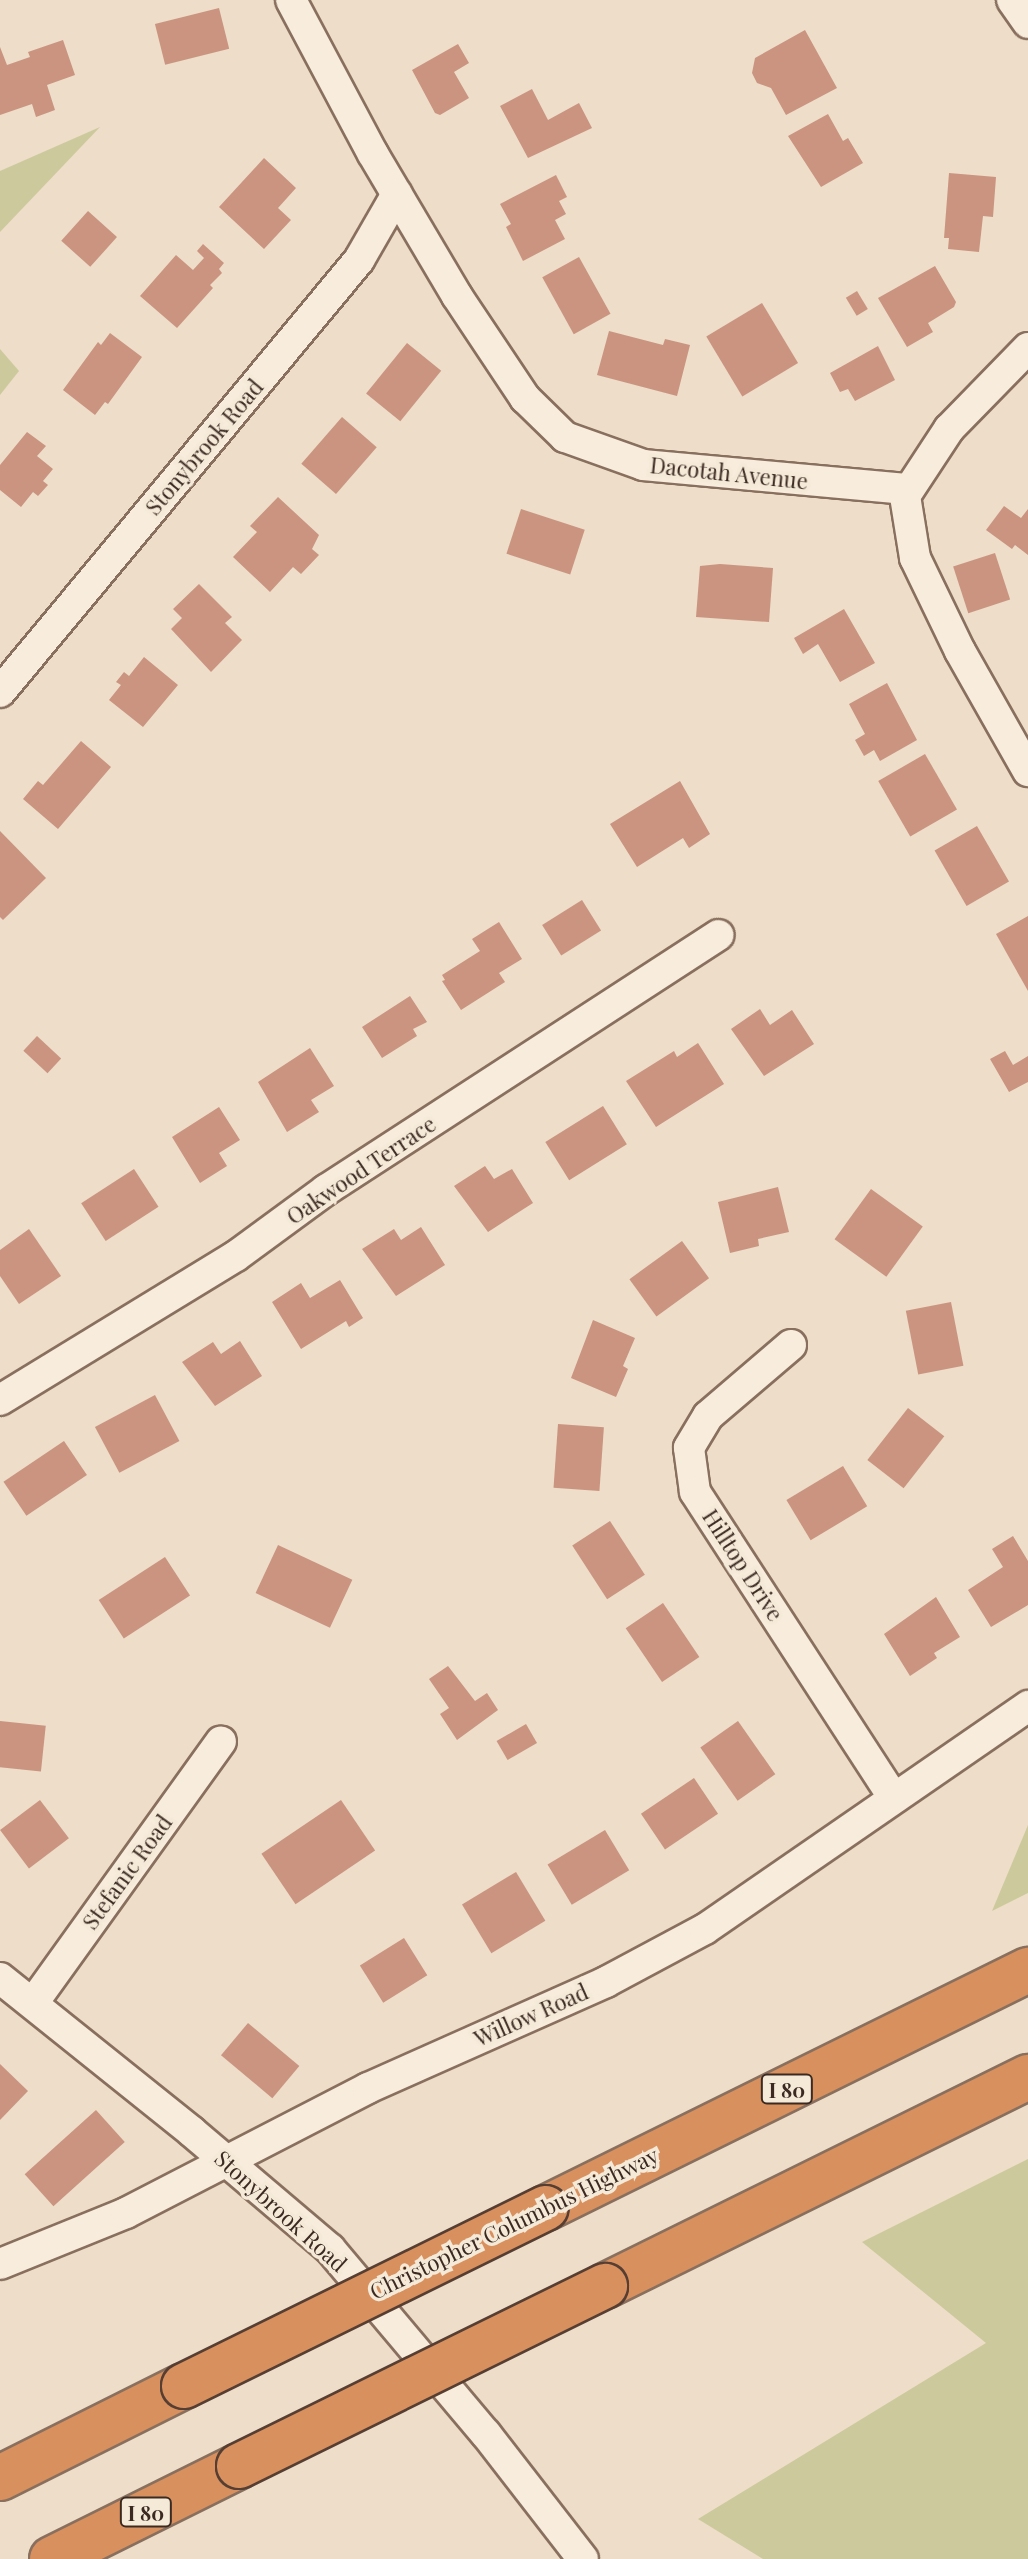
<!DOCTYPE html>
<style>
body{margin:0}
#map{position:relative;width:1028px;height:2559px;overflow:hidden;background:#edddc9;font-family:"Playfair Display",serif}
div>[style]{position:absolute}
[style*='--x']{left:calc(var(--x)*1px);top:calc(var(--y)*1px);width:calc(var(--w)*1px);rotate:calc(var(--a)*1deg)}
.green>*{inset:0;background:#ccca9c}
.building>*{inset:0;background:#ca9480;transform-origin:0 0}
.roads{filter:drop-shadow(2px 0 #896f5e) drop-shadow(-2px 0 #896f5e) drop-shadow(0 2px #896f5e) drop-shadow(0 -2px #896f5e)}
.minor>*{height:30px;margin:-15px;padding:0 15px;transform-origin:15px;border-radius:15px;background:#f8ecdc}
.motorway>*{height:44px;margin:-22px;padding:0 22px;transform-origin:22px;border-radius:22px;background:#d8915e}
.bridges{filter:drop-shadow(2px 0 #573e32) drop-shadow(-2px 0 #573e32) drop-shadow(0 2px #573e32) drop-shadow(0 -2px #573e32)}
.motorway-bridge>*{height:44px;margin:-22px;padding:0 22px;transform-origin:22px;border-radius:22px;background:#d8915e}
span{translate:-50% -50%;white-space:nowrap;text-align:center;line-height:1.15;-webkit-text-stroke:7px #f5e9d8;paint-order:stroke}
.shield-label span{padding:2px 6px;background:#f5e9d8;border:2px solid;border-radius:6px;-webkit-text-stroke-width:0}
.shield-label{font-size:20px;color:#3a2a21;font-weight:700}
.street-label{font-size:22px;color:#3a2a21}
</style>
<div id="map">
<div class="green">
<i style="clip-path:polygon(100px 127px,0 232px,0 171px)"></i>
<i style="clip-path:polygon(0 349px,19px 371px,0 395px)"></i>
<i style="clip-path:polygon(1028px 1825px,1028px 1893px,992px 1911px)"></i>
<i style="clip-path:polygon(1028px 2159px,1028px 2559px,763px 2559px,698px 2519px,986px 2343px,862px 2242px)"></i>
</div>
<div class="building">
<i style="left:219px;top:8px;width:42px;height:66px;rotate:76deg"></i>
<i style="clip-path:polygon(805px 30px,837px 88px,786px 115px,771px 88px,757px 83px,752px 73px,755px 58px)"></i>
<i style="clip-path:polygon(63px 40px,75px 75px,47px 85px,55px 110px,36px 117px,32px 104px,0 115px,0 47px,7px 65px,30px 57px,28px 52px)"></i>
<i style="clip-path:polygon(458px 44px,469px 63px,454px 72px,469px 98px,440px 115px,435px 113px,412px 70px)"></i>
<i style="clip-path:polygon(532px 89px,548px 120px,579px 103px,592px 128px,528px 158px,500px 106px)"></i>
<i style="clip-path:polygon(828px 114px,843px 141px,848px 138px,863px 163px,821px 187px,788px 136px)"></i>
<i style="clip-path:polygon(264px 158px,296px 188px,278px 208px,291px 220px,264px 249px,219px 207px)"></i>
<i style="clip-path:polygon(949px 173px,996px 177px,993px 217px,983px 216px,979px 252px,948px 249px,949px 238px,944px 238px)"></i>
<i style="clip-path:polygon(556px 175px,567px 197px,559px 201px,566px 214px,555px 220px,565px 239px,523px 261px,506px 227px,511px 224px,500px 204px)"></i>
<i style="left:88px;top:211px;width:39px;height:40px;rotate:42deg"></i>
<i style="clip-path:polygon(203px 244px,224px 263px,219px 269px,222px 273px,210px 285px,213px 288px,177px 328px,140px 296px,176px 255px,193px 270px,204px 258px,197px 251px)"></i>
<i style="left:579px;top:257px;width:65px;height:42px;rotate:61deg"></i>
<i style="clip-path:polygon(935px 266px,956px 302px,954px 307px,928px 323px,933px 332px,907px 347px,878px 298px)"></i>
<i style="left:857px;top:291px;width:21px;height:13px;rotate:59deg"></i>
<i style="left:762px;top:303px;width:70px;height:65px;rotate:59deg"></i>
<i style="clip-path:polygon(609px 331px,663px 345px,665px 339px,690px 345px,677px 396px,597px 375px)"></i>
<i style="clip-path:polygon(110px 333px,142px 357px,108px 404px,105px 402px,95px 415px,63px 390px,98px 342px,101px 345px)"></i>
<i style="left:407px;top:343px;width:44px;height:65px;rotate:39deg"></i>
<i style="clip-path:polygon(878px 346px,895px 380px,855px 401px,848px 389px,840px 392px,830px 373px)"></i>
<i style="left:342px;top:417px;width:46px;height:62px;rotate:41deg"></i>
<i style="clip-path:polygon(27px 432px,46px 446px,37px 456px,53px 469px,43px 481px,48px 485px,38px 496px,33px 492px,21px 507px,0 490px,0 465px)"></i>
<i style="clip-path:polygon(278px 497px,319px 535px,312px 549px,319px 555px,301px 574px,293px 567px,270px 592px,233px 557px,257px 532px,250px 526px)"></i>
<i style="clip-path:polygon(1004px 506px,1021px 518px,1028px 509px,1028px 555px,1015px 545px,1012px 549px,986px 530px)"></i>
<i style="left:521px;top:509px;width:67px;height:47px;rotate:18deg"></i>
<i style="left:995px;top:553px;width:49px;height:44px;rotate:72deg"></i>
<i style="clip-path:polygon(720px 564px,773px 568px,769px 622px,696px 617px,700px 566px)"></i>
<i style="clip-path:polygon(199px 584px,232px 617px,225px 623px,242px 640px,211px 672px,171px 629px,182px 618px,173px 609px)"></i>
<i style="clip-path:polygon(844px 609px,875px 663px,840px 682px,818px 644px,803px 654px,794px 638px)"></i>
<i style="clip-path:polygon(144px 657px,178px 685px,143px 727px,109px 700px,121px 685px,116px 682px,124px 672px,129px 676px)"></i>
<i style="clip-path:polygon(887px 683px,917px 740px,880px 761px,874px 750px,864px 756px,855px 740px,865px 734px,849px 704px)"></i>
<i style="clip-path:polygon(81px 741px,111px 767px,58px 829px,23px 799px,38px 781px,43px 785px)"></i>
<i style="left:925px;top:754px;width:64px;height:54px;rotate:60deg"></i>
<i style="clip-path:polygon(680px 781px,710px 834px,689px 848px,683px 838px,637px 867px,610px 824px)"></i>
<i style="left:977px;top:826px;width:64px;height:49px;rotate:60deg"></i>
<i style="clip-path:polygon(0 831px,46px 878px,3px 920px,0 917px)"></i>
<i style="left:582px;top:900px;width:36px;height:47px;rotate:58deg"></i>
<i style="clip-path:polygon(1028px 916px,1028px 991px,996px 934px)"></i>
<i style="clip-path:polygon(499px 922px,522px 959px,499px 973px,505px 982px,461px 1010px,442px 981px,445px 980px,442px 975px,480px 951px,472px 939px)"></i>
<i style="clip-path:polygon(410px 996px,427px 1022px,413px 1029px,417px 1036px,382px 1058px,362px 1027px)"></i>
<i style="clip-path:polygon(760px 1009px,770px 1025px,792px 1010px,814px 1044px,764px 1076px,731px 1029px)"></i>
<i style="left:37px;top:1036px;width:33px;height:20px;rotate:43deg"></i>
<i style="clip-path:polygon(698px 1043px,724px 1084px,656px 1127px,626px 1081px,674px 1051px,677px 1057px)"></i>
<i style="clip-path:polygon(310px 1048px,334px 1086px,311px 1100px,319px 1112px,287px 1132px,258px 1082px)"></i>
<i style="clip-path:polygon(1005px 1051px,1013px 1065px,1028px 1056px,1028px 1082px,1009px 1092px,990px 1059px)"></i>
<i style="left:603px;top:1106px;width:45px;height:68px;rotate:58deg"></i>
<i style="clip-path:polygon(219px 1107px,240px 1140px,219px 1153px,227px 1166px,200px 1183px,172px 1137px)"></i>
<i style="clip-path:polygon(485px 1166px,494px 1179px,512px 1169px,533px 1203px,488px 1232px,454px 1186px)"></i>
<i style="left:134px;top:1169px;width:45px;height:63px;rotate:57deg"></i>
<i style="clip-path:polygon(778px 1187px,789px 1232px,758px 1239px,759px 1246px,730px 1253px,718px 1202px)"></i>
<i style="left:871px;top:1189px;width:64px;height:62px;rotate:36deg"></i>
<i style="clip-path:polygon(421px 1227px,445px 1265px,396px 1296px,362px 1249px,394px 1229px,401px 1240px)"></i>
<i style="clip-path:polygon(29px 1229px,61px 1276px,19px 1304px,0 1276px,0 1250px)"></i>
<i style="left:682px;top:1241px;width:46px;height:65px;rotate:54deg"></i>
<i style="clip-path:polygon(340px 1280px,363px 1318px,349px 1327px,346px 1321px,301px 1349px,272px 1302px,301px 1283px,310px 1298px)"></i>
<i style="left:951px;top:1302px;width:65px;height:46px;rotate:79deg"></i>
<i style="clip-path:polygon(593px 1320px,635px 1338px,623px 1366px,628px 1369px,616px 1397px,571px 1378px)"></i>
<i style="clip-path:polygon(240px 1341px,262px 1376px,215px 1406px,182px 1362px,213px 1342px,221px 1354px)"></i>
<i style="left:155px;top:1395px;width:52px;height:68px;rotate:62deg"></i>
<i style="left:908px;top:1408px;width:46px;height:66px;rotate:38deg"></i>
<i style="left:558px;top:1424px;width:46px;height:64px;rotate:4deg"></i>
<i style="left:64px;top:1441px;width:41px;height:73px;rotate:56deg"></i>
<i style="left:843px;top:1466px;width:47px;height:66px;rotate:59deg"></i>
<i style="left:610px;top:1521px;width:64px;height:45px;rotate:57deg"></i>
<i style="clip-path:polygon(1013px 1536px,1028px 1561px,1028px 1605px,991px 1627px,968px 1590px,1003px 1567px,992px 1549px)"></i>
<i style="left:278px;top:1545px;width:82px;height:53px;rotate:25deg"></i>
<i style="left:165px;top:1557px;width:46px;height:79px;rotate:57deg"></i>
<i style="clip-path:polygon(936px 1597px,960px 1637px,934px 1653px,937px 1658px,910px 1676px,884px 1634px)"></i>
<i style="left:663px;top:1603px;width:65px;height:45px;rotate:56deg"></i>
<i style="clip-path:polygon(448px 1666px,475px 1701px,487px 1693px,498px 1710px,457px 1740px,440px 1714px,449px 1708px,429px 1679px)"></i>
<i style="left:0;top:1721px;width:46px;height:46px;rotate:6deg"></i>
<i style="left:738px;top:1721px;width:65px;height:46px;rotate:55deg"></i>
<i style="left:526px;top:1724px;width:22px;height:34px;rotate:60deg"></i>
<i style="left:694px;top:1778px;width:43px;height:64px;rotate:56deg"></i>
<i style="left:40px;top:1800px;width:48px;height:50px;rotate:53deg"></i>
<i style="left:341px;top:1800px;width:61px;height:96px;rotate:56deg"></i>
<i style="left:605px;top:1830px;width:47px;height:67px;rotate:59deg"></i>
<i style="left:516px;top:1872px;width:57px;height:63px;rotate:59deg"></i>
<i style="left:404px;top:1938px;width:44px;height:52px;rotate:58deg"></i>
<i style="left:248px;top:2023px;width:67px;height:42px;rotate:40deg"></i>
<i style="clip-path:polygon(0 2064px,28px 2091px,0 2120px)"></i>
<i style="left:96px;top:2110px;width:43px;height:96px;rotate:48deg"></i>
</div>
<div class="roads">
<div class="minor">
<i style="--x:291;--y:0;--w:174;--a:62"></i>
<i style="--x:373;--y:154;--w:165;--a:59.4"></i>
<i style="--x:457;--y:296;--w:123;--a:56.3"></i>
<i style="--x:525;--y:398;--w:56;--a:44.3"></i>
<i style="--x:565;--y:437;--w:83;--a:19.7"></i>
<i style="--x:643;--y:465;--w:267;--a:5.2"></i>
<i style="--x:1012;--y:0;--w:28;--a:55"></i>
<i style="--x:1028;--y:348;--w:113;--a:134.3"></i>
<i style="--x:949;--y:429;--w:80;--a:123.3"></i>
<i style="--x:905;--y:496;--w:63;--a:80.8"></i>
<i style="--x:915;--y:558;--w:103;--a:64.2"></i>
<i style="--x:960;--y:651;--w:138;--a:60.5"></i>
<i style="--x:0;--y:692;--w:562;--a:-50.27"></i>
<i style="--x:359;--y:260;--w:76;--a:-60.1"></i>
<i style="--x:791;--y:1345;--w:109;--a:139.5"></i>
<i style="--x:708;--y:1416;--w:37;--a:121"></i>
<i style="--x:689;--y:1448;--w:44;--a:82.2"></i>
<i style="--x:695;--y:1492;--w:365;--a:57"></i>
<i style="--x:0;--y:1400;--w:276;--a:-31.4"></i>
<i style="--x:236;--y:1256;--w:112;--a:-36.3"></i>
<i style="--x:326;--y:1190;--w:468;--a:-33"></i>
<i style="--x:0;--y:1978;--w:246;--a:38.7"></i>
<i style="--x:192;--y:2132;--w:181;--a:40.3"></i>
<i style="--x:330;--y:2249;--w:242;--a:49.9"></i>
<i style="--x:486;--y:2434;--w:158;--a:52.2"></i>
<i style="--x:33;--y:2003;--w:322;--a:-54.3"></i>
<i style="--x:0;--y:2264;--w:136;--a:-22"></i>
<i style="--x:126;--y:2213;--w:272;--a:-27.3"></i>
<i style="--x:368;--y:2088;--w:261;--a:-24"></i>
<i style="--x:606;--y:1982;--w:112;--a:-28.2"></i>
<i style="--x:705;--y:1929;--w:393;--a:-34.6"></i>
</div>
<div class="motorway">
<i style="--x:546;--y:2208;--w:538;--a:-26.28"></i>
<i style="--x:605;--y:2286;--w:472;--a:-26.3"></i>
<i style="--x:0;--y:2478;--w:206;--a:-26.6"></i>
<i style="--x:52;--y:2559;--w:209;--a:-26.4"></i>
</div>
</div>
<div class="bridges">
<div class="motorway-bridge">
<i style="--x:184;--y:2386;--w:403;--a:-26.2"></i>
<i style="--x:239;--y:2466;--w:408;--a:-26.2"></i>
</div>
</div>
<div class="shield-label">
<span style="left:787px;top:2089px">I 80</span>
<span style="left:146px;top:2512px">I 80</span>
</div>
<div class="street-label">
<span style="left:204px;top:447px;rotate:-50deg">Stonybrook Road</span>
<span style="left:729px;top:473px;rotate:6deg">Dacotah Avenue</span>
<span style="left:361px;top:1170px;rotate:-34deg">Oakwood Terrace</span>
<span style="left:743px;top:1565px;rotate:57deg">Hilltop Drive</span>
<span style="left:127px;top:1872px;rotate:-54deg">Stefanic Road</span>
<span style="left:531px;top:2015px;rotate:-24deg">Willow Road</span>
<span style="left:281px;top:2211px;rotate:42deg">Stonybrook Road</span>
<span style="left:514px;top:2223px;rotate:-26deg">Christopher Columbus Highway</span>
</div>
</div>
